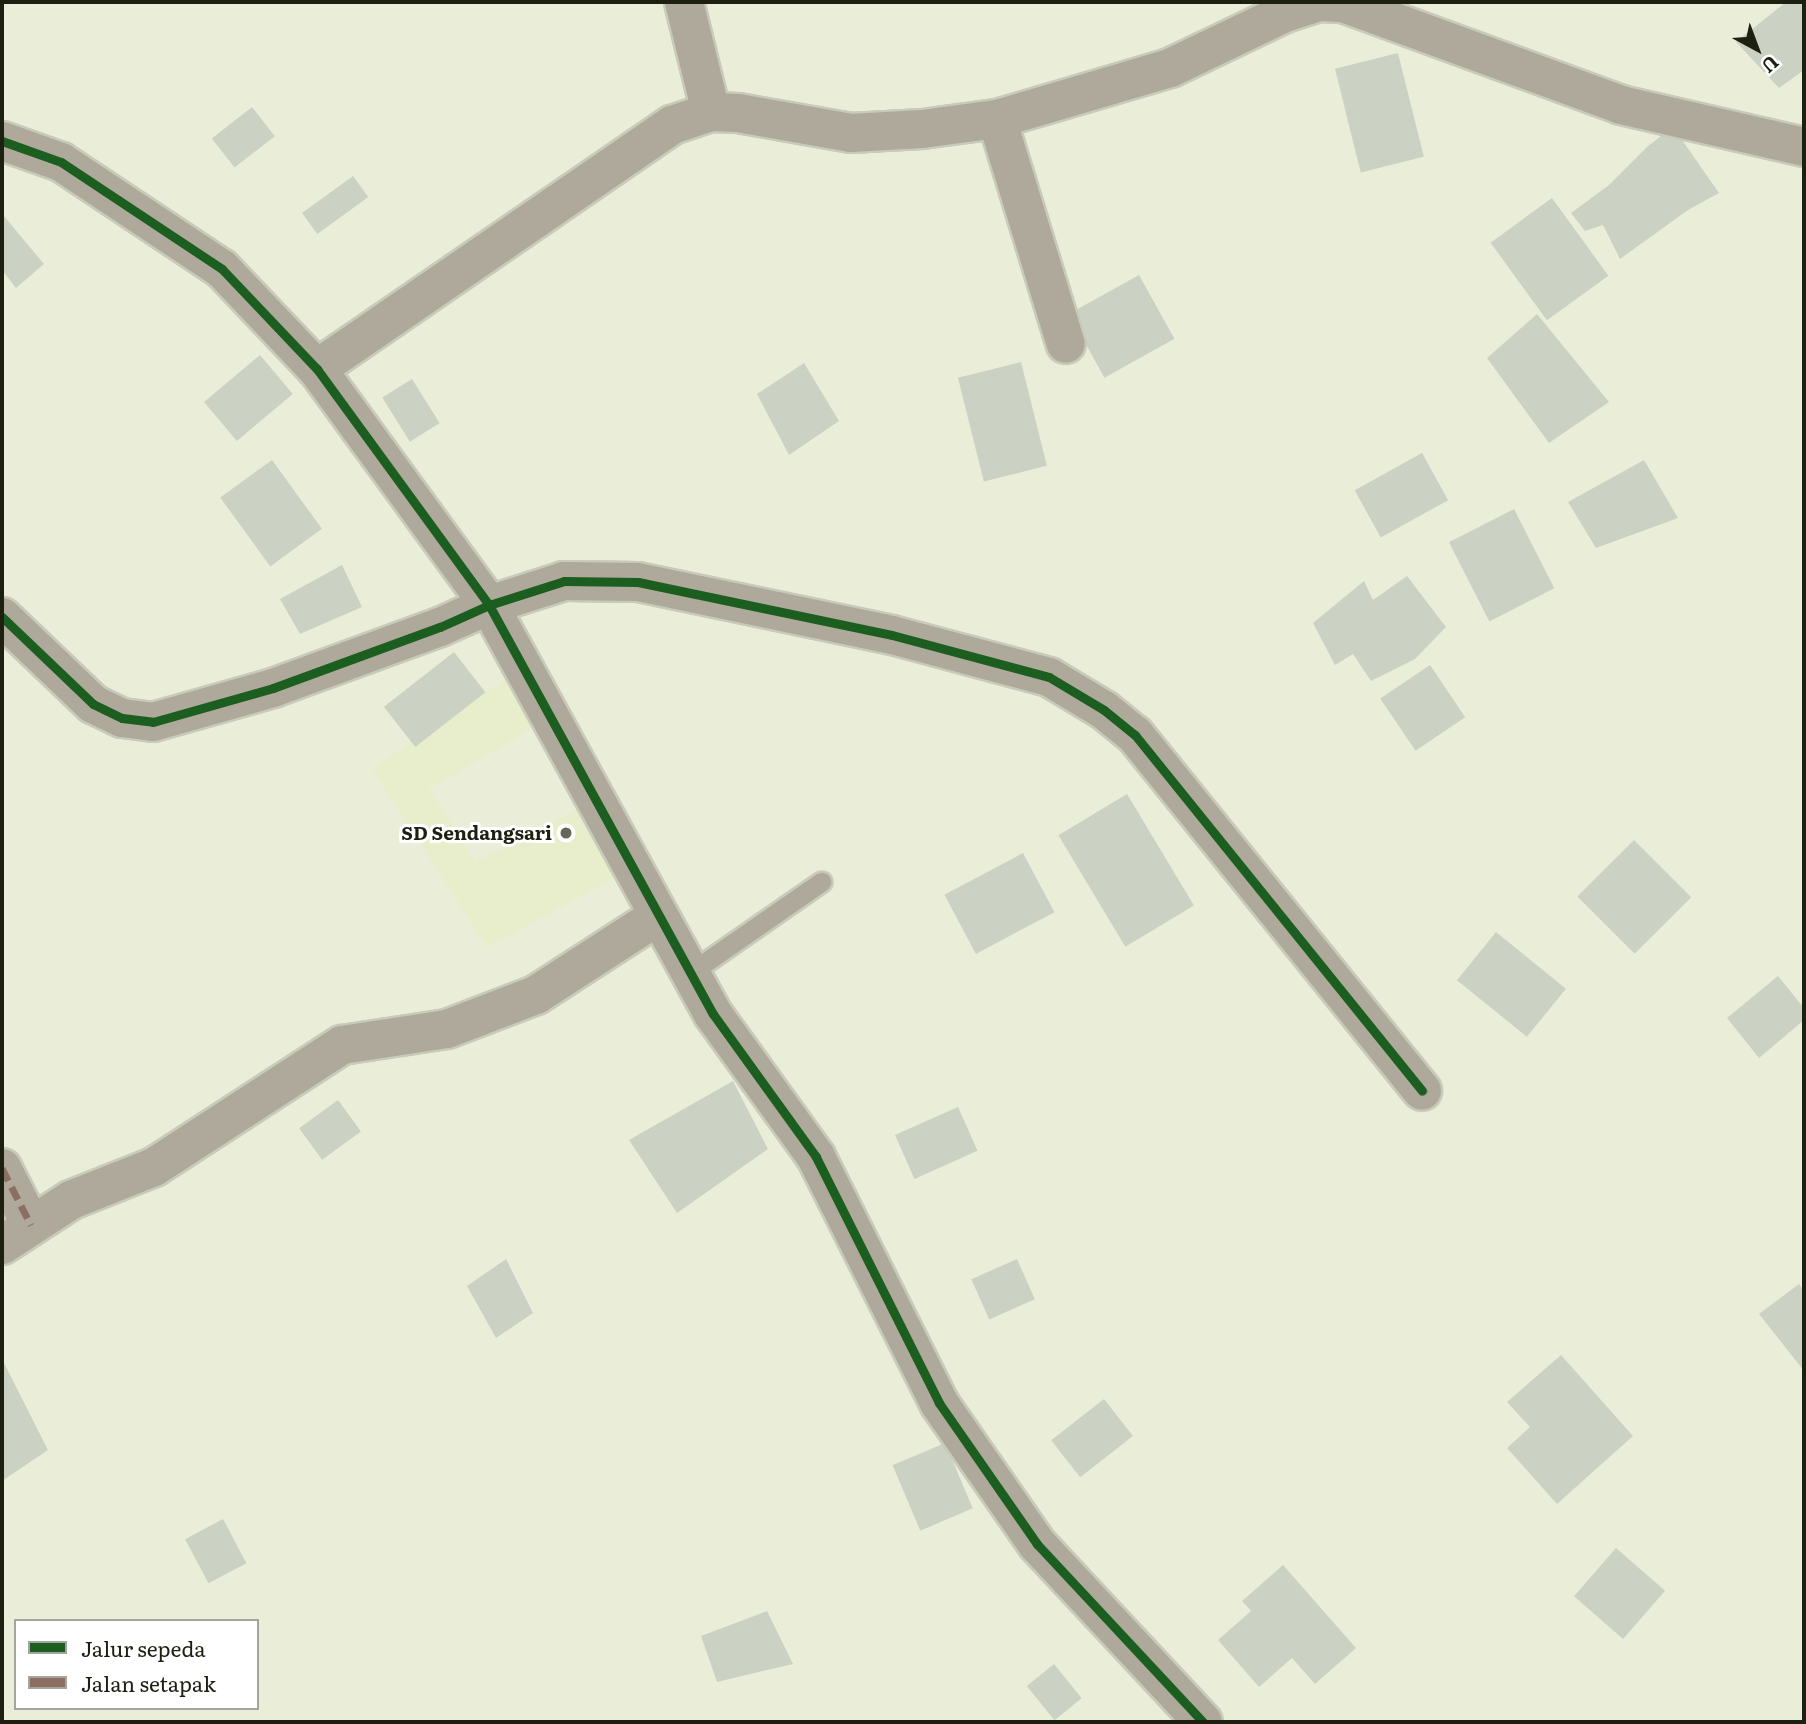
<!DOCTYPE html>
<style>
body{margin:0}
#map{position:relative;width:1806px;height:1724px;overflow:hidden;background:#eaeed8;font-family:Literata,serif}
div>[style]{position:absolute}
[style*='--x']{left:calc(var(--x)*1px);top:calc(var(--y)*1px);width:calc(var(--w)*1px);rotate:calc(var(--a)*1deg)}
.built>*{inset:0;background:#e8eecb}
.building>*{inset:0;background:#cbd2c3;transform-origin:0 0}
.roads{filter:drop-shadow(2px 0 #c8cbba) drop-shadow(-2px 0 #c8cbba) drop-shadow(0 2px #c8cbba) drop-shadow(0 -2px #c8cbba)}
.service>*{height:19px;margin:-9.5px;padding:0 9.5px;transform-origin:9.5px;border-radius:9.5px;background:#aea99a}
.minor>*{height:38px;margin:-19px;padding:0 19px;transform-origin:19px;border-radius:19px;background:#aea99a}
.tertiary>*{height:38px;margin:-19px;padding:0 19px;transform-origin:19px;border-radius:19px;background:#aea99a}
.quiet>*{height:7px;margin-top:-3.5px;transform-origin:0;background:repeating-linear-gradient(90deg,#8d6e63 0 14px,transparent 0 21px)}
.cycleway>*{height:9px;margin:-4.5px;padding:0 4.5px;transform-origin:4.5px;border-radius:4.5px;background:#1b5e20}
.dots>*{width:19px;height:19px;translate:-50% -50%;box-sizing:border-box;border:4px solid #fff;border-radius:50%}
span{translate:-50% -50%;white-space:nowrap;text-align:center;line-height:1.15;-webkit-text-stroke:6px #fff;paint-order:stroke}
.poi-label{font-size:19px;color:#1d1f11;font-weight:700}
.right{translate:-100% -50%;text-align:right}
.frame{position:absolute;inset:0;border:4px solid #1d1f11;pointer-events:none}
.legend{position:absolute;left:14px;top:1619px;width:245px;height:91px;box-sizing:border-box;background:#fff;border:2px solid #a5a5a0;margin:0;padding:9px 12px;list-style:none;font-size:21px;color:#1d1f11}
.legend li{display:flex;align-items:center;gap:14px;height:35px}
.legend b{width:35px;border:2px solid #a5a5a0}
.north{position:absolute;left:1722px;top:14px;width:70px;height:70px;-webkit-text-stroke:5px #fff;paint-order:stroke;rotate:139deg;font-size:19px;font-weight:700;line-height:28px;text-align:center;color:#1d1f11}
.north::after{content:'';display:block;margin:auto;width:24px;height:32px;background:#1d1f11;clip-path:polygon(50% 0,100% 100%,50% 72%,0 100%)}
</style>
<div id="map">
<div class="built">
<i style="clip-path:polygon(511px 675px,542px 723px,429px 789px,476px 862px,584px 805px,628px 871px,487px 947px,372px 769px)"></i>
</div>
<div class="building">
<i style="clip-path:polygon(1786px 2px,1804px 2px,1804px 70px,1779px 88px,1736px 42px)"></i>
<i style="left:1398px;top:53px;width:107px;height:65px;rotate:76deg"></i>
<i style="left:252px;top:107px;width:37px;height:51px;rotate:52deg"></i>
<i style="clip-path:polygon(1673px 127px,1719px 193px,1688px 210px,1620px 259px,1603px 225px,1585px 231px,1571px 213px,1609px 185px,1648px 146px)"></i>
<i style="left:353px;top:176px;width:26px;height:63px;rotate:54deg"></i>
<i style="left:1552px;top:198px;width:96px;height:76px;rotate:54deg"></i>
<i style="clip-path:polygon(3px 215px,44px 264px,16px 288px,2px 270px)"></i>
<i style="left:1139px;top:275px;width:73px;height:80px;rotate:61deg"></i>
<i style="clip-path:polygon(1537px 314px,1609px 402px,1549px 443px,1487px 358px)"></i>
<i style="left:260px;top:355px;width:51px;height:73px;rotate:50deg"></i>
<i style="left:1021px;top:362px;width:107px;height:65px;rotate:76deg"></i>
<i style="clip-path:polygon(804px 363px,839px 421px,789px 455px,757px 394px)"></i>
<i style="left:412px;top:379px;width:52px;height:35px;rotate:58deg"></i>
<i style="left:1422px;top:453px;width:54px;height:77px;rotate:61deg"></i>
<i style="left:272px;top:460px;width:85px;height:64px;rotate:54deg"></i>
<i style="clip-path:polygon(1644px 460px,1678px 518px,1596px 548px,1568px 502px)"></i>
<i style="left:1514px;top:509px;width:89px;height:73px;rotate:63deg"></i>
<i style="clip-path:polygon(342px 565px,362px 607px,300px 634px,280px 599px)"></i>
<i style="clip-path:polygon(1407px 576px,1446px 627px,1415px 659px,1371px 681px,1353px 654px,1335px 665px,1313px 623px,1364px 581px,1373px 600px)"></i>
<i style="left:454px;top:652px;width:51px;height:89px;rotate:52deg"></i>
<i style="left:1430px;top:665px;width:63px;height:60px;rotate:56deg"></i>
<i style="left:1127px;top:794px;width:130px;height:80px;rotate:59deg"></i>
<i style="left:1634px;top:840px;width:81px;height:80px;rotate:45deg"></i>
<i style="left:1023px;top:853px;width:67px;height:89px;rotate:62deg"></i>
<i style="left:1496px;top:932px;width:90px;height:62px;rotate:39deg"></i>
<i style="clip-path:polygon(1778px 976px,1804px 1008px,1804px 1020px,1759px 1058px,1727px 1018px)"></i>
<i style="clip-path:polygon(733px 1081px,768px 1149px,677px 1213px,629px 1140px)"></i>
<i style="left:338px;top:1100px;width:39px;height:48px;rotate:54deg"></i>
<i style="left:958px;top:1107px;width:48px;height:69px;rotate:66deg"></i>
<i style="clip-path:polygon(506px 1259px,533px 1313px,496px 1338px,467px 1286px)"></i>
<i style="left:1017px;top:1259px;width:44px;height:50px;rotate:66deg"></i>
<i style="clip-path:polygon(1799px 1284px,1804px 1291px,1804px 1371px,1759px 1314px)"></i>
<i style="clip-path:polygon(1561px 1355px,1633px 1436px,1557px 1504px,1507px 1448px,1530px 1427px,1507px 1402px)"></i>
<i style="clip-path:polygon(2px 1359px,48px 1450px,2px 1481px)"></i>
<i style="left:1104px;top:1399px;width:47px;height:67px;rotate:52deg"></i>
<i style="left:945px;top:1443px;width:71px;height:57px;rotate:67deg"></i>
<i style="left:223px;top:1519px;width:50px;height:43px;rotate:62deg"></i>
<i style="left:1616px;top:1548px;width:65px;height:64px;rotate:41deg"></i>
<i style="clip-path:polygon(1283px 1565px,1356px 1648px,1315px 1684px,1292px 1658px,1259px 1687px,1218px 1640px,1251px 1611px,1242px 1601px)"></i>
<i style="clip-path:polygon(767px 1611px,793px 1664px,717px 1682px,701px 1636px)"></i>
<i style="left:1054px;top:1664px;width:44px;height:35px;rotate:51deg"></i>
</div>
<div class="roads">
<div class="service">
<i style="--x:690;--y:973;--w:160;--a:-34.8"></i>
</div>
<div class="minor">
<i style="--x:684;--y:2;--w:113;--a:76.2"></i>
<i style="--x:1321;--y:2;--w:22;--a:3"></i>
<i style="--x:1343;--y:3;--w:296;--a:20.1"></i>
<i style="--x:1621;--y:105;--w:188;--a:12.9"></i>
<i style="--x:997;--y:119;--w:235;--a:73"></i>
<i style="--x:317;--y:369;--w:431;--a:-34.5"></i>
<i style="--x:672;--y:125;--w:41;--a:-18.4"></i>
<i style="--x:711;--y:112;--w:27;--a:2"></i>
<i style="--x:738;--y:113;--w:115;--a:10"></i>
<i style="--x:851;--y:133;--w:71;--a:-3.2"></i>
<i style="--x:922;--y:129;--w:76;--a:-7.6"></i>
<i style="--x:997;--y:119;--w:180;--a:-16.4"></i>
<i style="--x:1170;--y:68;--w:127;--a:-25.6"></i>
<i style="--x:1285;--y:13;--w:35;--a:-18"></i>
<i style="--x:2;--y:617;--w:126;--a:43.7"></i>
<i style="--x:93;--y:704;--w:32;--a:26"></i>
<i style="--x:122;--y:718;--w:31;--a:7"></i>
<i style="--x:153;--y:722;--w:125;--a:-15.8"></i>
<i style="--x:273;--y:688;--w:178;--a:-20.1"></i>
<i style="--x:440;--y:627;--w:54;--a:-24.2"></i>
<i style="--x:489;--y:605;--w:79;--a:-17.7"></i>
<i style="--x:564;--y:581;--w:74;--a:0.8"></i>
<i style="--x:638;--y:582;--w:259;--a:11.8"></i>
<i style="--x:892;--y:635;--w:163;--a:15"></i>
<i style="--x:1049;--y:677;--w:64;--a:31"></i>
<i style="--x:1104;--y:710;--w:40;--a:39"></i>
<i style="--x:1135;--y:735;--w:457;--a:51.1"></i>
<i style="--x:2;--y:1168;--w:64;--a:63"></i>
<i style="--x:2;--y:1245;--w:82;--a:-33.1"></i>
<i style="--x:71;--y:1200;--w:89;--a:-21.7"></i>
<i style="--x:154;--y:1167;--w:224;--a:-33"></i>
<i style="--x:342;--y:1045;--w:106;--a:-8.7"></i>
<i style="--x:447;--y:1029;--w:95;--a:-20.9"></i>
<i style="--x:536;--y:995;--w:145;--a:-32.9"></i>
</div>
<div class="tertiary">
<i style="--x:2;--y:141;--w:63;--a:19.6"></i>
<i style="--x:61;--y:162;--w:193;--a:33.6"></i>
<i style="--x:222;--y:269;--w:138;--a:46.5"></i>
<i style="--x:317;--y:369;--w:292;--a:53.9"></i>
<i style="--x:489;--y:605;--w:466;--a:61.3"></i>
<i style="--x:713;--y:1014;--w:176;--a:54.2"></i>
<i style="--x:816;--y:1157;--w:275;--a:63.4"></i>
<i style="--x:939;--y:1403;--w:172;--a:55.2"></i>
<i style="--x:1037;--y:1544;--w:243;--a:47"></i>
</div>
</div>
<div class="quiet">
<i style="--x:2;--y:1168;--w:64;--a:63"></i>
</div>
<div class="cycleway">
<i style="--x:2;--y:141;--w:63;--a:19.6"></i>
<i style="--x:61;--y:162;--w:193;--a:33.6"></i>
<i style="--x:222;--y:269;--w:138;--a:46.5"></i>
<i style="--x:317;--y:369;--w:292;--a:53.9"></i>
<i style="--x:489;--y:605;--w:466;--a:61.3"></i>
<i style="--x:713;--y:1014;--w:176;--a:54.2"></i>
<i style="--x:816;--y:1157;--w:275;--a:63.4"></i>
<i style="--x:939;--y:1403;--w:172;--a:55.2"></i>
<i style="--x:1037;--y:1544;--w:243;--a:47"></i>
<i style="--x:2;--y:617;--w:126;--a:43.7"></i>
<i style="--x:93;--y:704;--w:32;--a:26"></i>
<i style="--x:122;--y:718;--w:31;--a:7"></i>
<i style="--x:153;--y:722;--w:125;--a:-15.8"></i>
<i style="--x:273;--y:688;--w:178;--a:-20.1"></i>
<i style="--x:440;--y:627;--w:54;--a:-24.2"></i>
<i style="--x:489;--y:605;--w:79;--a:-17.7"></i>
<i style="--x:564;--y:581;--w:74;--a:0.8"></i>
<i style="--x:638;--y:582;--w:259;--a:11.8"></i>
<i style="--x:892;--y:635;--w:163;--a:15"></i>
<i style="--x:1049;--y:677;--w:64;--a:31"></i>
<i style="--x:1104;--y:710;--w:40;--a:39"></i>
<i style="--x:1135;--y:735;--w:457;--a:51.1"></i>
</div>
<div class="dots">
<i style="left:566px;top:833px;background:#656757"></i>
</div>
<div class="poi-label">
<span class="right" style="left:552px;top:833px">SD Sendangsari</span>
</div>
<div class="frame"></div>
<ul class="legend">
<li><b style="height:9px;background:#1b5e20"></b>Jalur sepeda</li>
<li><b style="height:9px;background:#8d6e63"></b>Jalan setapak</li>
</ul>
<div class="north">U</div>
</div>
